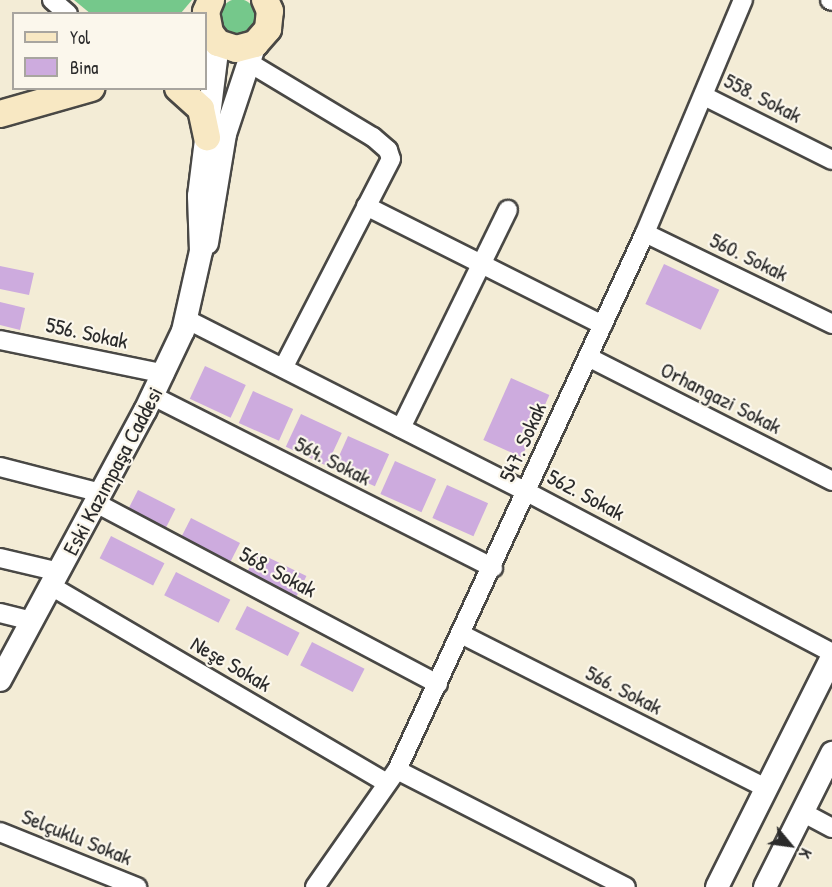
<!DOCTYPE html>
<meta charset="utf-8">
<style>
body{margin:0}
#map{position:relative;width:832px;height:887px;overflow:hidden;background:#f3ecd6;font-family:"Patrick Hand",sans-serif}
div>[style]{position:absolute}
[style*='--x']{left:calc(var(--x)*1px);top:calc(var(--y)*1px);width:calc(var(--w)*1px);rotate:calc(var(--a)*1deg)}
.green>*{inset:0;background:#75c88b}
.round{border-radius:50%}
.building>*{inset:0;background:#cdabde;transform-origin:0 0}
.roads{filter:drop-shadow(2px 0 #494845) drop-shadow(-2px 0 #494845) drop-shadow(0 2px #494845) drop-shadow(0 -2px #494845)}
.minor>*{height:18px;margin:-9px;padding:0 9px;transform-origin:9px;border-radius:9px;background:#fff}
.tertiary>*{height:22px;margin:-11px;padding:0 11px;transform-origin:11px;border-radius:11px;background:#fff}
.secondary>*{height:26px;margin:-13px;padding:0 13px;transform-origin:13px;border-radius:13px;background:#f8e8c3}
span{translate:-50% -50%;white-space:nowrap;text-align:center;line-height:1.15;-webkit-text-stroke:4.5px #fbf7ec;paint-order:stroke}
.street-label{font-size:22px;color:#2b2b2b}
.legend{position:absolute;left:12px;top:12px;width:195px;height:78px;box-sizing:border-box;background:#fbf7ec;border:2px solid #a8a59f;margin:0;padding:8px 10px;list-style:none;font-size:18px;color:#2b2b2b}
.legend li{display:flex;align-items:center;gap:12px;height:30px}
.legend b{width:30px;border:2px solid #a8a59f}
.north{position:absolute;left:760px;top:815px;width:60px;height:60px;-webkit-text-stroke:4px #fbf7ec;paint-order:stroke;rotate:119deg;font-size:16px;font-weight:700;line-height:24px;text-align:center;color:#2b2b2b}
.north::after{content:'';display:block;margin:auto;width:21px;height:27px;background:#2b2b2b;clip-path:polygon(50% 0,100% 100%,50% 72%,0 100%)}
</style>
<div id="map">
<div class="green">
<i class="round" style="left:220px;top:-1px;width:36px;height:36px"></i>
<i style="clip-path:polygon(74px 0,192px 0,181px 13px,91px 14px)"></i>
</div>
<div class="building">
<i style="left:664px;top:264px;width:61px;height:44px;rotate:25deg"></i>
<i style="clip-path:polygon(0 266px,34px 273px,29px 295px,0 289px)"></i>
<i style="clip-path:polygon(0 302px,25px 308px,20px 330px,0 325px)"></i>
<i style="left:205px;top:366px;width:45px;height:36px;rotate:25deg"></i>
<i style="left:511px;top:378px;width:42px;height:68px;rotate:24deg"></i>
<i style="left:253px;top:391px;width:44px;height:35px;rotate:24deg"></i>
<i style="left:301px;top:414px;width:45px;height:36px;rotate:25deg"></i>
<i style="left:348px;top:436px;width:45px;height:35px;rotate:24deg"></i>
<i style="left:395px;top:461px;width:45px;height:36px;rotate:24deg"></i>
<i style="left:447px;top:485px;width:45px;height:36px;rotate:24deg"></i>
<i style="left:138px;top:490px;width:42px;height:21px;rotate:27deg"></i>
<i style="left:191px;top:518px;width:55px;height:23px;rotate:27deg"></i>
<i style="left:111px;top:536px;width:60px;height:25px;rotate:27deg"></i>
<i style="left:257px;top:552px;width:55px;height:23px;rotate:26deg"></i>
<i style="left:176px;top:572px;width:61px;height:26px;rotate:27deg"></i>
<i style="left:247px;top:606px;width:59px;height:26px;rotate:27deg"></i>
<i style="left:312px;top:642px;width:59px;height:26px;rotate:27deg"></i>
</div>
<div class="roads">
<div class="minor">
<i style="--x:52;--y:0;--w:21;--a:41"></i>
<i style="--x:830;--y:0;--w:2;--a:27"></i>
<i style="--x:248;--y:62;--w:146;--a:31"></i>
<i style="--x:373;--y:137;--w:20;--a:41"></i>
<i style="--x:388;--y:150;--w:9;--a:72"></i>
<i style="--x:391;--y:159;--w:235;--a:117.3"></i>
<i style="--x:704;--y:96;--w:143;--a:26.6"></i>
<i style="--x:366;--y:206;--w:265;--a:26.7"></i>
<i style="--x:645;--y:233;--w:208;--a:25.9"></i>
<i style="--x:186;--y:319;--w:382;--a:26.9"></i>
<i style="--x:527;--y:492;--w:345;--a:27.8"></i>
<i style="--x:0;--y:340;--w:168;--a:11.6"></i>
<i style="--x:588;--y:357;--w:274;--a:26.9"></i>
<i style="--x:153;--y:396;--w:381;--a:26.8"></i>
<i style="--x:401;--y:428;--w:243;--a:-63.9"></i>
<i style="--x:0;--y:467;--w:104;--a:14.4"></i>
<i style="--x:96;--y:503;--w:387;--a:27.9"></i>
<i style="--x:0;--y:558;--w:61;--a:13.3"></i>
<i style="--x:51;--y:586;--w:389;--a:30.4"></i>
<i style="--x:0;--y:613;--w:33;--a:14"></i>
<i style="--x:461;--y:634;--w:342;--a:26.8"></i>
<i style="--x:397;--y:770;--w:257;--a:27.1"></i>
<i style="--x:802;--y:812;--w:34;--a:28"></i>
<i style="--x:0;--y:832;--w:148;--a:21.9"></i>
<i style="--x:315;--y:887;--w:143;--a:-55"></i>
<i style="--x:397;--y:770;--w:592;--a:-65.21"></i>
<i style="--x:645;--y:233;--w:253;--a:-67.2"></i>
</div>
<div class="tertiary">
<i style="--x:207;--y:243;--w:110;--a:-80.6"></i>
<i style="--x:225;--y:134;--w:95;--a:-71.6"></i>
<i style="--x:0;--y:680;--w:306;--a:-61.7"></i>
<i style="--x:145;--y:411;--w:89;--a:-64.6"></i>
<i style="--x:183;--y:331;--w:82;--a:-77.3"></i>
<i style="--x:201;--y:251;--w:55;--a:-92.1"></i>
<i style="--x:199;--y:196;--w:154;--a:-82.9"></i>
<i style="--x:717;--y:887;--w:257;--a:-63.4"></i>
<i style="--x:765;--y:887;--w:150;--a:-63.4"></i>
</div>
<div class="secondary">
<i style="--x:211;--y:0;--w:13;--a:113"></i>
<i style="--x:206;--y:12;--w:21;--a:79"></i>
<i style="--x:210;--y:33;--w:13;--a:51"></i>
<i style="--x:218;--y:43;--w:19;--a:18"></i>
<i style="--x:236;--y:49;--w:20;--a:-15"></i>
<i style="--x:255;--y:44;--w:20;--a:-49"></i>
<i style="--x:268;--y:29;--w:18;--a:-84"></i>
<i style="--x:270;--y:11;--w:12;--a:-114"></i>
<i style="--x:178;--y:88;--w:31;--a:42"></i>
<i style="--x:201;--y:109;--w:29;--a:78"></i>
<i style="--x:0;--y:114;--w:95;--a:-15.9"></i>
</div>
</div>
<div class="street-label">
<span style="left:763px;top:98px;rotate:27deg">558. Sokak</span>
<span style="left:749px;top:257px;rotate:26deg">560. Sokak</span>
<span style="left:87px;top:333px;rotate:12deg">556. Sokak</span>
<span style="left:721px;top:398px;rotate:27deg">Orhangazi Sokak</span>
<span style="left:523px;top:442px;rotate:-66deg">547. Sokak</span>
<span style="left:333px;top:461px;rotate:27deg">564. Sokak</span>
<span style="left:113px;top:471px;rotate:-62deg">Eski Kazımpaşa Caddesi</span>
<span style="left:586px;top:495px;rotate:28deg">562. Sokak</span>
<span style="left:278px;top:572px;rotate:28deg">568. Sokak</span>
<span style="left:231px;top:664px;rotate:30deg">Neşe Sokak</span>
<span style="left:624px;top:690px;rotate:27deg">566. Sokak</span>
<span style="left:77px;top:837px;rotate:22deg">Selçuklu Sokak</span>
</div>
<ul class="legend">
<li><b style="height:8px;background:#f8e8c3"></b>Yol</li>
<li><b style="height:16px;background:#cdabde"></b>Bina</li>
</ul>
<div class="north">K</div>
</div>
